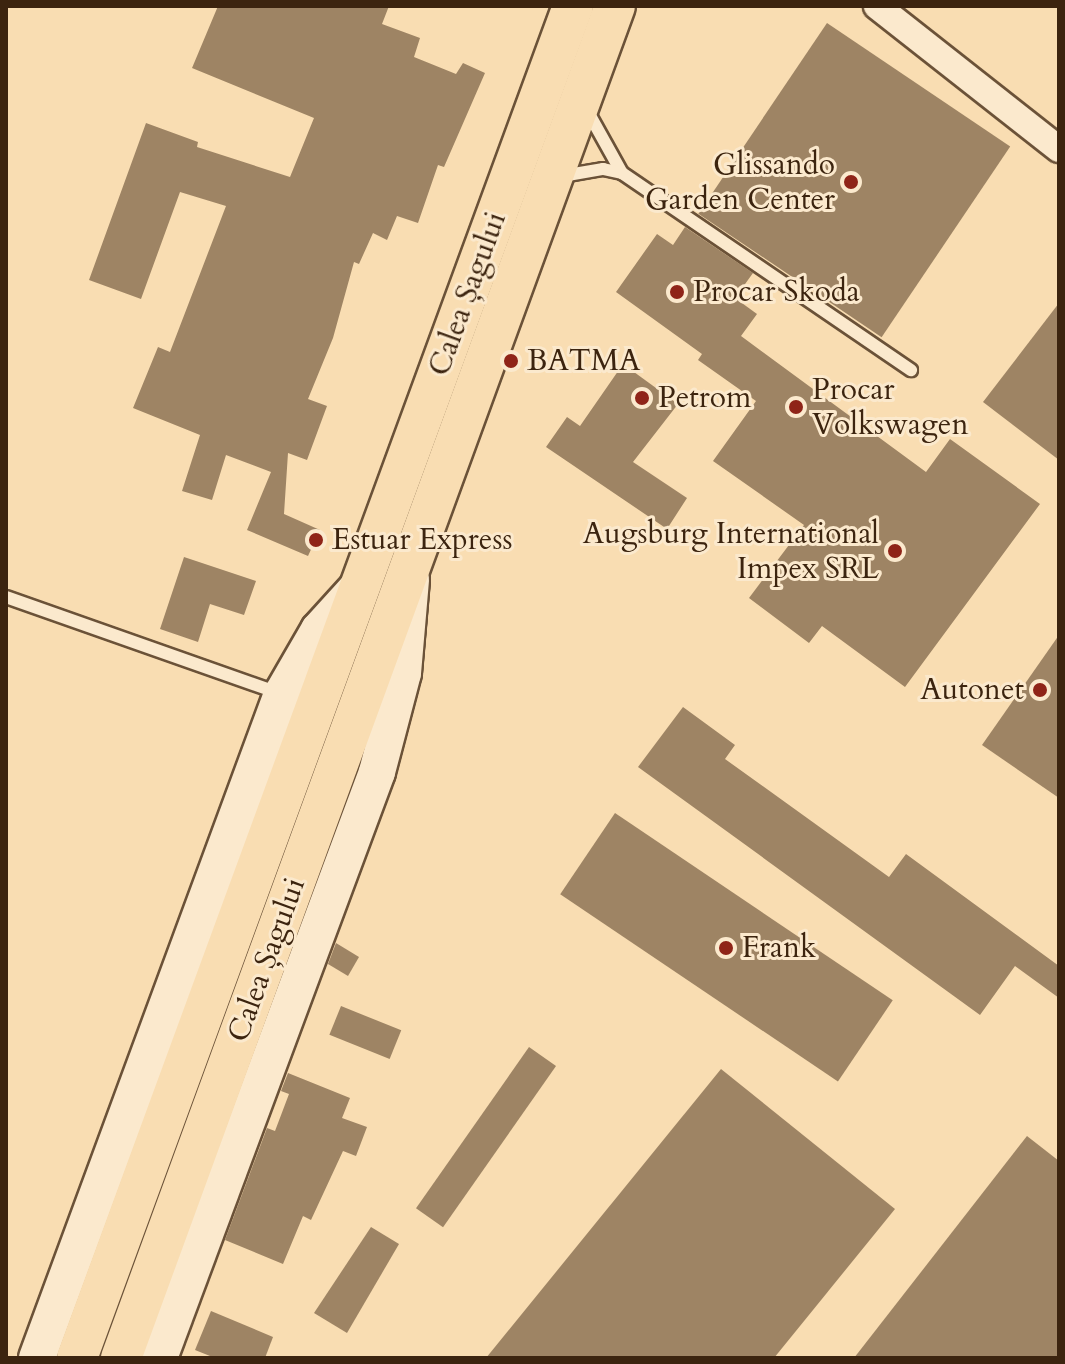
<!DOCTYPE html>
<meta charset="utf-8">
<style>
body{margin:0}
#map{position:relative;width:1065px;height:1364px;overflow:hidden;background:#f9ddb2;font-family:Cardo,serif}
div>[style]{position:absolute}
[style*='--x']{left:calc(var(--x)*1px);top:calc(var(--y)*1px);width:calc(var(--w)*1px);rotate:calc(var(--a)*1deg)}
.building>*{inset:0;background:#9e8464;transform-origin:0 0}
.roads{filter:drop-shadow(2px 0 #6b5238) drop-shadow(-2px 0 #6b5238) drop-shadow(0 2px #6b5238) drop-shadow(0 -2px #6b5238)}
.lane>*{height:12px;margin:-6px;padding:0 6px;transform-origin:6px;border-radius:6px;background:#fbe9cd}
.street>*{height:26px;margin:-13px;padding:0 13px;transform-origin:13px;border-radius:13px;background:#fbe9cd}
.secondary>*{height:36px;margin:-18px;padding:0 18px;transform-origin:18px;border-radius:18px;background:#fbe9cd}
.primary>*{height:40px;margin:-20px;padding:0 20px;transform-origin:20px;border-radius:20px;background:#f9ddb2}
.dots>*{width:22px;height:22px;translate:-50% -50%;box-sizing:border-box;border:4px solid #fbe9cd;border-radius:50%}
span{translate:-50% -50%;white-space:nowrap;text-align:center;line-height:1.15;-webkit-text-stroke:6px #fbe9cd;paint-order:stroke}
.poi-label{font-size:30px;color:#3c240f}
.right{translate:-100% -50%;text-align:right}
.left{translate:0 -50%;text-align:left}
.street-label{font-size:30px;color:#3c240f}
.frame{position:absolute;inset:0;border:8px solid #3c240f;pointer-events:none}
</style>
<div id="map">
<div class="building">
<i style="clip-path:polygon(218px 6px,389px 6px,382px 24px,420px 38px,414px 57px,456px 74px,463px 63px,485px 73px,444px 167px,438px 165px,418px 223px,397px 216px,387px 240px,373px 233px,359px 264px,354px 262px,333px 338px,308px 399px,327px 406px,307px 460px,288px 453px,284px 514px,320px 530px,308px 556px,247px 530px,271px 472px,226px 455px,212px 500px,182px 491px,200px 435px,133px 408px,158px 347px,170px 352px,226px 206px,180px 192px,141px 299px,89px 280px,146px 123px,198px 142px,197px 147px,290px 177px,314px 118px,192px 68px)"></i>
<i style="left:827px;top:23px;width:221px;height:230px;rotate:34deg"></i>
<i style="clip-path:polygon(685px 227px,753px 273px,735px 298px,757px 314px,741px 336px,926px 472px,950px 439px,1040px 504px,905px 687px,822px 626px,809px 643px,749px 598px,804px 525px,713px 461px,756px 401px,698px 360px,702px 354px,616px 292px,657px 234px,673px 245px)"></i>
<i style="clip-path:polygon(1059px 303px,1059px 460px,983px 402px)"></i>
<i style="clip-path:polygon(623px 364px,678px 404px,633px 462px,687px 498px,667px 529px,546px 447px,567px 417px,580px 426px)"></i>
<i style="clip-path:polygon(184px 557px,256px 581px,244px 615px,210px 604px,198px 642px,160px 629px)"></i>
<i style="clip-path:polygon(1059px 635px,1059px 798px,982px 745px)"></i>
<i style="clip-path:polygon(683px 707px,735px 745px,725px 759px,889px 877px,906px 854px,1059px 966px,1059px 998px,1015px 966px,980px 1015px,638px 767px)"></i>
<i style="left:615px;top:813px;width:335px;height:98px;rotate:34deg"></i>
<i style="clip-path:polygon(336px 943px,359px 957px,348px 976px,328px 964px)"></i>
<i style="left:341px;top:1006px;width:65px;height:31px;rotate:22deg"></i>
<i style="left:529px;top:1047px;width:33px;height:197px;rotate:35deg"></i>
<i style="clip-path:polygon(721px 1069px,895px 1209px,774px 1358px,486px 1358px)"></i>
<i style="clip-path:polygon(288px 1073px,350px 1098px,342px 1118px,367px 1127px,356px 1156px,343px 1151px,311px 1220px,303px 1216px,283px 1264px,225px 1240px,267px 1128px,275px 1131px,289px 1094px,281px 1091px)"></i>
<i style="clip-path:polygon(1027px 1136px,1059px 1161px,1059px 1358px,854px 1358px)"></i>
<i style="clip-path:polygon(371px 1227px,399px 1244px,347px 1333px,314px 1313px)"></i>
<i style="clip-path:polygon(211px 1311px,273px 1337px,265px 1358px,215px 1358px,195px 1350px)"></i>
</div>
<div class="roads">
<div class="lane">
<i style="--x:588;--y:112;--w:70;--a:60.9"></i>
<i style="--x:622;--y:173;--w:350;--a:34.3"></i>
<i style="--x:562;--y:176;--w:42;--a:-9.7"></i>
<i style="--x:603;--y:169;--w:19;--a:12"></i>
<i style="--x:6;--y:597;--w:288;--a:19.4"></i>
</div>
<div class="street">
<i style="--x:877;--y:6;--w:231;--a:38.2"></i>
</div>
<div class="secondary">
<i style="--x:37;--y:1358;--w:708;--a:-69.75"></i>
<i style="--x:282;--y:694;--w:74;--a:-60"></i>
<i style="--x:319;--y:630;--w:59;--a:-47.7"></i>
<i style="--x:159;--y:1358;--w:625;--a:-69.59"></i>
<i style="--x:377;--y:772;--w:102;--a:-75.3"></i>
<i style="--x:403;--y:673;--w:94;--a:-85.1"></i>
</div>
<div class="primary">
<i style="--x:77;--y:1358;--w:1440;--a:-69.85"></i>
<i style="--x:121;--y:1358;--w:1439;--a:-69.93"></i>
</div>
</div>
<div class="dots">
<i style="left:851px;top:182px;background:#8f2418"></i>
<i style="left:677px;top:292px;background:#8f2418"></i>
<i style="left:511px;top:361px;background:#8f2418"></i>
<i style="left:642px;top:398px;background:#8f2418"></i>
<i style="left:796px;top:407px;background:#8f2418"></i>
<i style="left:316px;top:540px;background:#8f2418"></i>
<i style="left:895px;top:551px;background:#8f2418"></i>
<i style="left:1040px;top:690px;background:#8f2418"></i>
<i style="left:726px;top:948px;background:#8f2418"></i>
</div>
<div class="poi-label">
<span class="right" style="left:835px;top:182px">Glissando<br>Garden Center</span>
<span class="left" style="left:693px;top:292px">Procar Skoda</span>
<span class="left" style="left:527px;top:361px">BATMA</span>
<span class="left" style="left:812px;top:407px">Procar<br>Volkswagen</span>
<span class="left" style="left:658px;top:398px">Petrom</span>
<span class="right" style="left:879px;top:551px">Augsburg International<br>Impex SRL</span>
<span class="left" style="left:332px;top:540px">Estuar Express</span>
<span class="right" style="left:1024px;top:690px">Autonet</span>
<span class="left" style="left:742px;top:948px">Frank</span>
</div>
<div class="street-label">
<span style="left:468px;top:294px;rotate:-70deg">Calea Șagului</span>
<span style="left:267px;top:960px;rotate:-70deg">Calea Șagului</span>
</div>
<div class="frame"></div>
</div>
